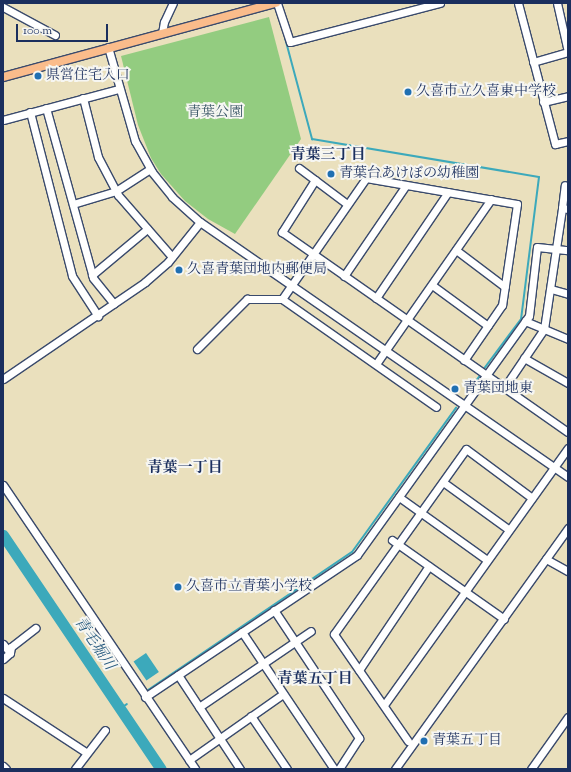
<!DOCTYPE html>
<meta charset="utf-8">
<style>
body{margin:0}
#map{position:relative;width:571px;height:772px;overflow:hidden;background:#eae0bd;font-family:"Sorts Mill Goudy","Noto Serif JP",serif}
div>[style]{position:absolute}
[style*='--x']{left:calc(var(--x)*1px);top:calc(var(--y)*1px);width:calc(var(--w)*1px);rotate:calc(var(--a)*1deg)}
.green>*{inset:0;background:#93cc80}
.water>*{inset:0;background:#3ca9bb;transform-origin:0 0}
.stream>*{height:2px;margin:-1px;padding:0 1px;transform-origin:1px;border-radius:1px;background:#3ca9bb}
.river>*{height:11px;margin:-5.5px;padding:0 5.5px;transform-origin:5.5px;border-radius:5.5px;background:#3ca9bb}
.roads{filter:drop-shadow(1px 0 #3a4a6c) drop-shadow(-1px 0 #3a4a6c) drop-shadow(0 1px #3a4a6c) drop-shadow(0 -1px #3a4a6c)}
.minor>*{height:7px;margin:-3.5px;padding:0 3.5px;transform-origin:3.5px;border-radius:3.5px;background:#fff}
.major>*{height:8px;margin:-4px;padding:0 4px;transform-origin:4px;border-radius:4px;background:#fabc8b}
.dots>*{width:11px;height:11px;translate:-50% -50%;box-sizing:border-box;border:2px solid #f6f6f2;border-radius:50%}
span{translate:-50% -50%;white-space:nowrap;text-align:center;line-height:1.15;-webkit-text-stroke:4px #f6f6f2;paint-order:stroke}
.poi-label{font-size:14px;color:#1b2f5e}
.left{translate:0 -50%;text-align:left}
.park-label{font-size:14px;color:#395666}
.neighbourhood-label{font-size:15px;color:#1b2f5e;font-weight:700}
.water-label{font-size:15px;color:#275a7f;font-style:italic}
.frame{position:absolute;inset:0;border:4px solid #1b2f5e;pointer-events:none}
.scale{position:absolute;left:16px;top:24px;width:92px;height:18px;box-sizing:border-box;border:2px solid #1b2f5e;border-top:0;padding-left:5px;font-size:12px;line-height:14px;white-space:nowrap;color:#1b2f5e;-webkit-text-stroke:3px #f6f6f2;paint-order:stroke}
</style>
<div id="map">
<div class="green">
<i style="clip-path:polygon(269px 17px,301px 139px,235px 234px,208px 219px,185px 201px,161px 174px,151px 158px,138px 125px,121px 56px)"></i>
</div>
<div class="water">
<i style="left:146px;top:653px;width:23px;height:15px;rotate:56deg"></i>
</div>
<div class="stream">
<i style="--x:285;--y:38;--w:105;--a:75"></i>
<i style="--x:312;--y:139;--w:230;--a:9.5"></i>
<i style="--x:539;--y:177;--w:143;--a:97.2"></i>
<i style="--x:521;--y:319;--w:64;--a:126.7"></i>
<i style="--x:466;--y:394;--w:25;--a:-53"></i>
<i style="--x:148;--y:690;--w:246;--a:-34.1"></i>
<i style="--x:352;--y:552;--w:178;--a:-54.2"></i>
<i style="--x:121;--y:708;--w:7;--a:-34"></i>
</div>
<div class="river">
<i style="--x:3;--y:535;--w:282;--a:56"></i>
</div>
<div class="roads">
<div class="minor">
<i style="--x:277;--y:3;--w:41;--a:71.6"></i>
<i style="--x:290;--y:42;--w:155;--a:-14.6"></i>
<i style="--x:518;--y:3;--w:146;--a:75.3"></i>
<i style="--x:555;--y:144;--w:13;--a:-13"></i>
<i style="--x:557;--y:3;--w:50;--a:77.3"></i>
<i style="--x:3;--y:7;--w:59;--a:28.3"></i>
<i style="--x:162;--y:33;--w:11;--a:-80"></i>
<i style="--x:164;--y:22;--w:21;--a:-65"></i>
<i style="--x:108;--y:47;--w:98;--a:74"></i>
<i style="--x:135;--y:141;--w:35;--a:61"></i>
<i style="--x:152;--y:172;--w:32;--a:51"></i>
<i style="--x:172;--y:197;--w:38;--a:42"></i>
<i style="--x:200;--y:222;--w:448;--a:34.7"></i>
<i style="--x:533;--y:62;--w:36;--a:-16"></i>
<i style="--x:83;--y:98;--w:61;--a:75.7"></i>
<i style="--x:98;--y:157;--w:43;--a:62.2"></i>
<i style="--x:118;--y:195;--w:82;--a:48.9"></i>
<i style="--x:543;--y:102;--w:26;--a:-13"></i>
<i style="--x:46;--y:108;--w:176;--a:74.5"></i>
<i style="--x:93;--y:278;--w:33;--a:51"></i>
<i style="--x:30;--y:112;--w:169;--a:75.6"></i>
<i style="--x:72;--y:276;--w:48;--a:57"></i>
<i style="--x:3;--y:120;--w:120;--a:-15"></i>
<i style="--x:299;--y:168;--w:60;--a:36.9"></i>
<i style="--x:315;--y:180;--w:62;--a:122.4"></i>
<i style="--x:282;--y:232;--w:349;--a:35"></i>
<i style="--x:73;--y:204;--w:45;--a:-16.8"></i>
<i style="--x:116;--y:191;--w:40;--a:-32.9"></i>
<i style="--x:562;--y:208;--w:23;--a:-83"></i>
<i style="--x:456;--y:250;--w:61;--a:37.1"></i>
<i style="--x:92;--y:275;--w:72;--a:-39.9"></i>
<i style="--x:344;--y:276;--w:110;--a:-55.7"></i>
<i style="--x:432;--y:285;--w:69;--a:36.2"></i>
<i style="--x:551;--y:289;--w:18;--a:16"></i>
<i style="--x:376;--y:298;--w:128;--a:-55.8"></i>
<i style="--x:282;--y:299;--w:188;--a:35"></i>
<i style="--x:525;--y:321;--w:47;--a:22.7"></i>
<i style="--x:197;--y:349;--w:71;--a:-45"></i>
<i style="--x:247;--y:299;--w:35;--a:0"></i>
<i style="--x:282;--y:299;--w:147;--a:-55.2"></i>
<i style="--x:366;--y:178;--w:153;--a:9.8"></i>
<i style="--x:517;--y:204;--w:102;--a:98.4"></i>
<i style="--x:502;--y:305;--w:67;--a:124.6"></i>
<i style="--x:524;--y:358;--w:51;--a:29.6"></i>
<i style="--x:376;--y:364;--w:201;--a:-55.1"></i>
<i style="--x:3;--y:379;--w:172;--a:-34.3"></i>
<i style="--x:145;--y:282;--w:30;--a:-41"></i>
<i style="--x:168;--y:262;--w:51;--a:-51.3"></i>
<i style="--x:504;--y:388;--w:71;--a:-55.9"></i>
<i style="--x:544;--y:329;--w:122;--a:-81.5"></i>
<i style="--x:562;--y:208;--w:6;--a:9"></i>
<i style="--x:443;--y:482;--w:80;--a:35.9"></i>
<i style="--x:3;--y:485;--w:343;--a:55.9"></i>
<i style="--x:399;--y:497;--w:108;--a:35.6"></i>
<i style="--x:392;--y:540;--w:137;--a:35.2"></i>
<i style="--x:546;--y:559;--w:25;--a:29"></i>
<i style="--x:274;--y:610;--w:154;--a:56.4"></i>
<i style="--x:359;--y:738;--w:37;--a:123"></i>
<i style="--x:242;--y:632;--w:165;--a:56.1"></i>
<i style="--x:3;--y:644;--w:11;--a:52"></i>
<i style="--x:3;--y:659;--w:9;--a:-41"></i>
<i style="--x:10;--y:653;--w:6;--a:-81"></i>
<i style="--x:11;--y:647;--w:31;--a:-38"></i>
<i style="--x:359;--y:670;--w:125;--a:-56.1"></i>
<i style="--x:178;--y:675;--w:113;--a:56.6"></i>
<i style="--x:145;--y:697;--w:255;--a:-33.8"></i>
<i style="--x:357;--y:555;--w:294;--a:-54.3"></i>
<i style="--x:529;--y:316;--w:69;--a:-83.4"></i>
<i style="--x:537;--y:247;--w:31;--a:6"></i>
<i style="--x:3;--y:698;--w:100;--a:33.2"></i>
<i style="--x:384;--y:705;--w:316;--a:-54.4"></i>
<i style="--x:199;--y:707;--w:135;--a:-34.2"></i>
<i style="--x:251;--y:716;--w:64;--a:55.8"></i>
<i style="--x:408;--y:741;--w:130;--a:-124.7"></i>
<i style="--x:334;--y:634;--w:227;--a:-54.5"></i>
<i style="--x:466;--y:449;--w:82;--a:36.6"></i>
<i style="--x:189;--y:760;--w:115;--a:-35.1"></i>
<i style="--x:3;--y:766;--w:4;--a:45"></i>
<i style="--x:75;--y:769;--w:49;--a:-52.4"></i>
<i style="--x:395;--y:769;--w:297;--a:-54.3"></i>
<i style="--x:531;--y:769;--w:64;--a:-54.6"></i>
</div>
<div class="major">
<i style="--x:3;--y:77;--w:283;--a:-15.2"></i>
</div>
</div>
<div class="dots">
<i style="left:38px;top:76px;background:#1f6fb2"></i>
<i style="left:408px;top:92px;background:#1f6fb2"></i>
<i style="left:331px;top:174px;background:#1f6fb2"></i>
<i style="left:179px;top:270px;background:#1f6fb2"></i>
<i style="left:455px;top:389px;background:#1f6fb2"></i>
<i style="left:178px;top:587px;background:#1f6fb2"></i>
<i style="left:424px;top:741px;background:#1f6fb2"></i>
</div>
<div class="poi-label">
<span class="left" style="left:46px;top:76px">県営住宅入口</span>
<span class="left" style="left:416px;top:92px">久喜市立久喜東中学校</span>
<span class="left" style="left:339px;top:174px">青葉台あけぼの幼稚園</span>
<span class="left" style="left:187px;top:270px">久喜青葉団地内郵便局</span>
<span class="left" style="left:463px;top:389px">青葉団地東</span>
<span class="left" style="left:186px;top:587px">久喜市立青葉小学校</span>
<span class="left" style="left:432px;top:741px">青葉五丁目</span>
</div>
<div class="park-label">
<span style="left:215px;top:113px">青葉公園</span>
</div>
<div class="neighbourhood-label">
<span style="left:328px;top:156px">青葉三丁目</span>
<span style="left:185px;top:469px">青葉一丁目</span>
<span style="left:315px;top:680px">青葉五丁目</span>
</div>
<div class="water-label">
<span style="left:94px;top:644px;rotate:56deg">青毛堀川</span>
</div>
<div class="frame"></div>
<div class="scale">100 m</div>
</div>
